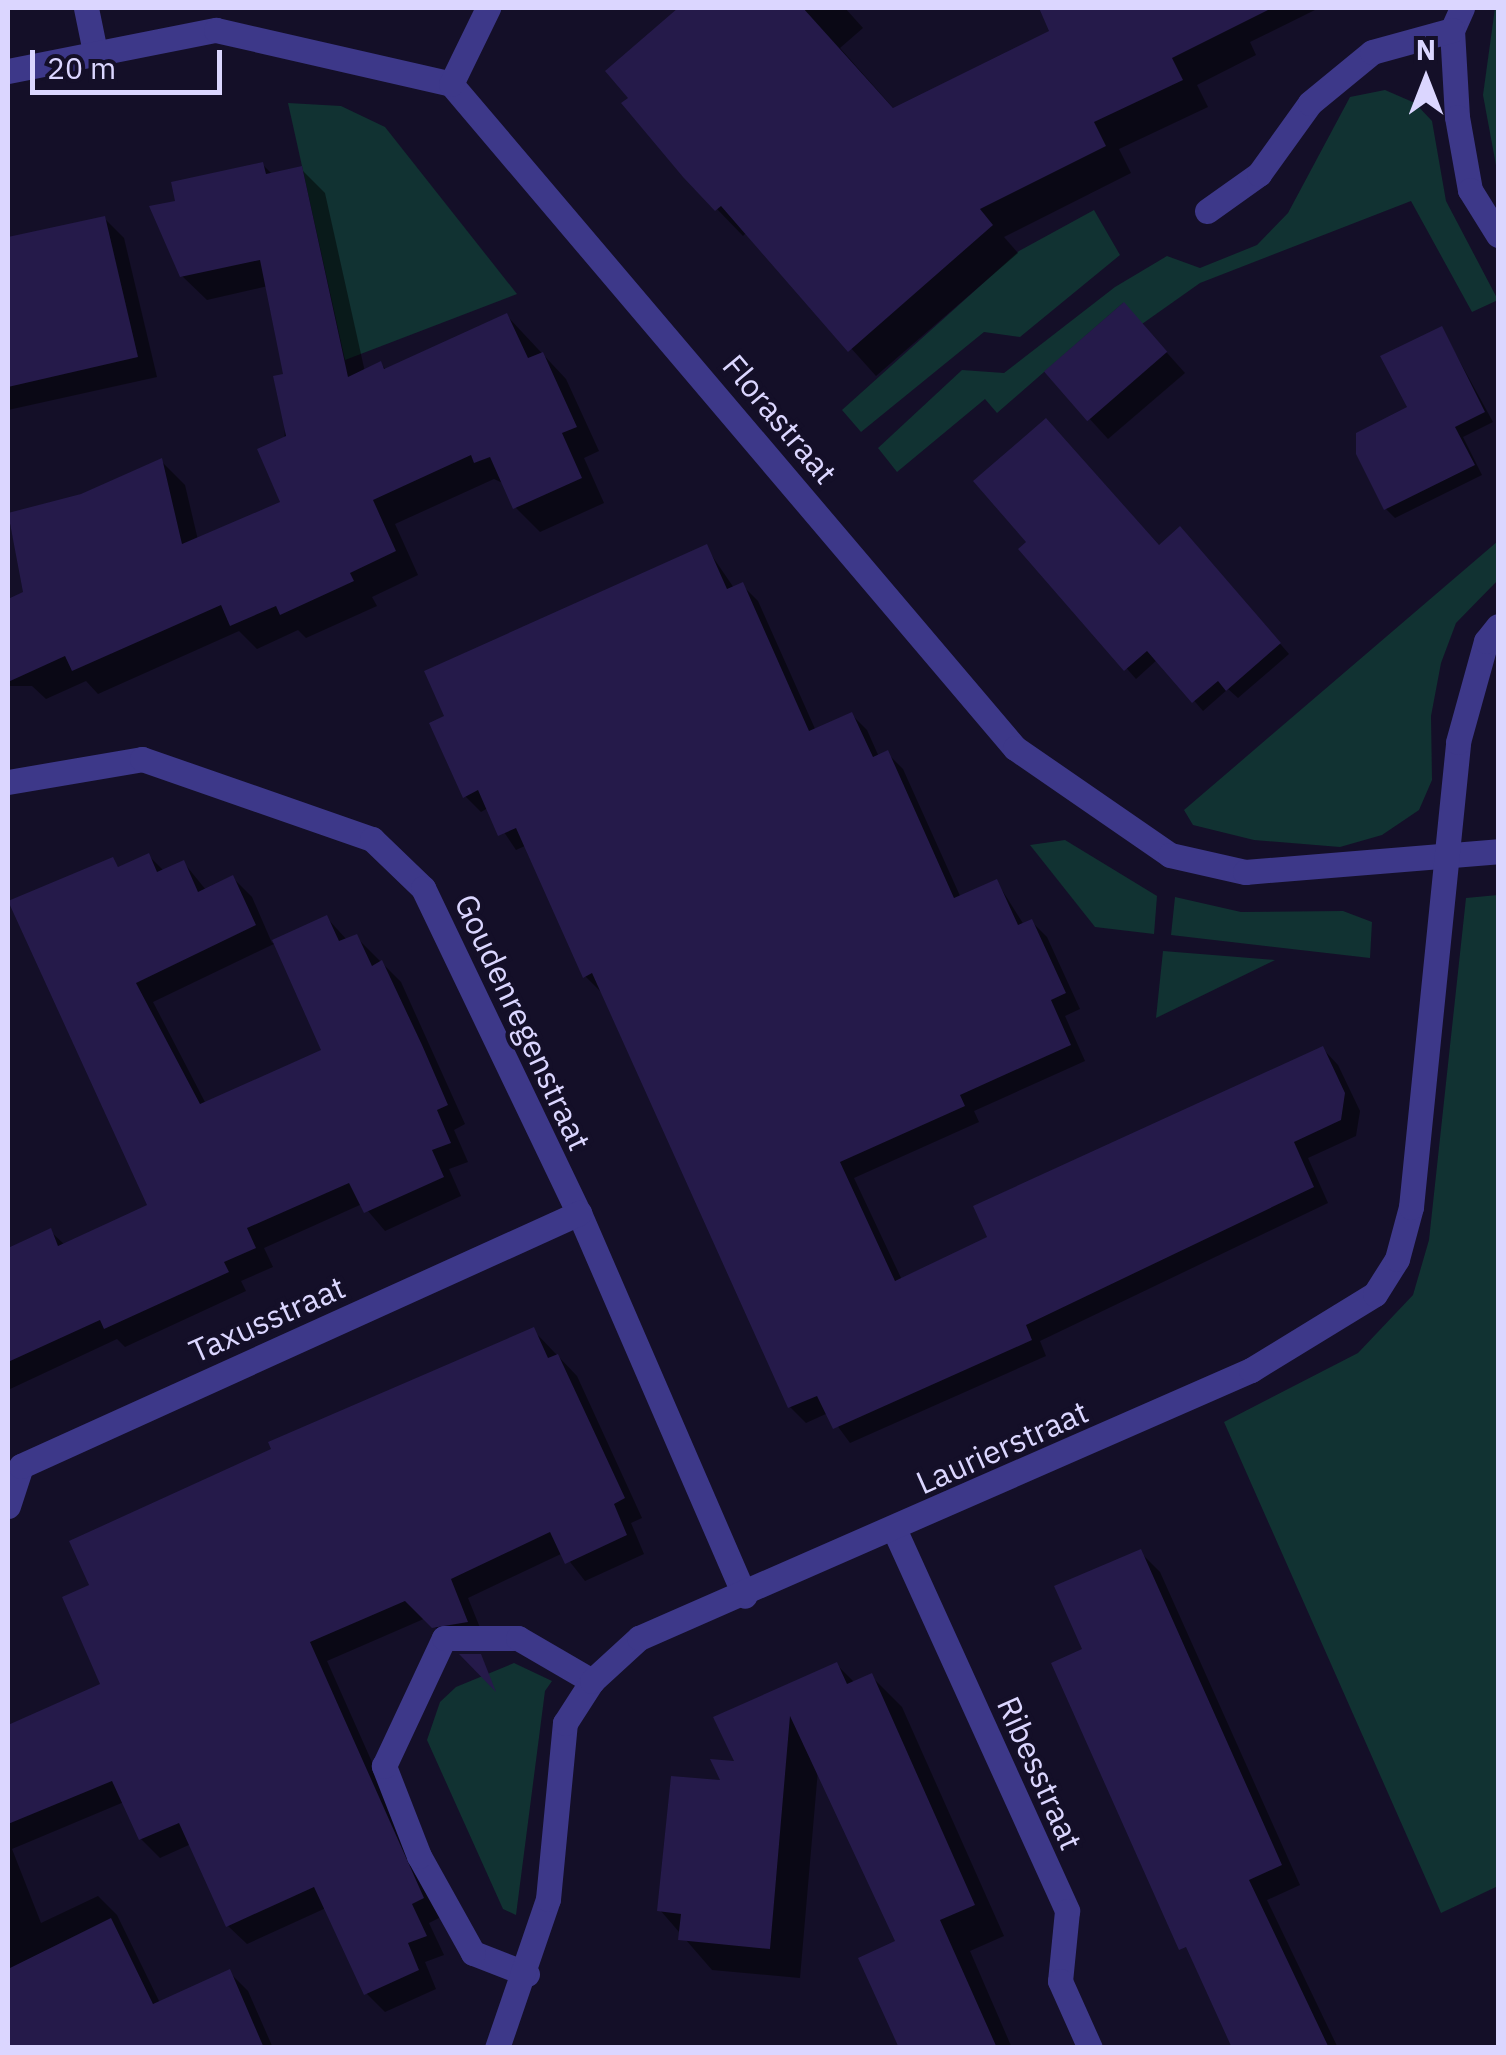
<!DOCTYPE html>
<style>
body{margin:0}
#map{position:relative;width:1506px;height:2055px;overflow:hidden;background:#140f28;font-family:"IBM Plex Sans",sans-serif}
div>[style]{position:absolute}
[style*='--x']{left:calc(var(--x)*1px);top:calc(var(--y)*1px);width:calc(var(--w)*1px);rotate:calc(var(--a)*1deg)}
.green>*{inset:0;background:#113232}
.shadow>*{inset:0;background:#0007}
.building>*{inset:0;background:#251a4a;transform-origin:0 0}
.service>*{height:25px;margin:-12.5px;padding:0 12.5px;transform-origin:12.5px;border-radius:12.5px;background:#3d3889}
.minor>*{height:25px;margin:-12.5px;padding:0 12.5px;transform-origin:12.5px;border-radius:12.5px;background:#3d3889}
span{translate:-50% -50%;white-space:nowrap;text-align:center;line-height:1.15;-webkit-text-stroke:9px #140f28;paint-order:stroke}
.street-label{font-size:32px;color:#dbd6ff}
.frame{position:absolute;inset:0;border:10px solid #dbd6ff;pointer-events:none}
.north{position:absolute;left:1376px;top:30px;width:100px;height:100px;-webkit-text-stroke:8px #140f28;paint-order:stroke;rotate:0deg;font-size:28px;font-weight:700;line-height:40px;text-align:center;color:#dbd6ff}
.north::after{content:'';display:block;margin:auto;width:35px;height:45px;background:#dbd6ff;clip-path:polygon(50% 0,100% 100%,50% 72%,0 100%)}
.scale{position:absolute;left:30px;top:50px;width:192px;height:45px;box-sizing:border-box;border:5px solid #dbd6ff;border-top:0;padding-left:12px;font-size:30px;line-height:35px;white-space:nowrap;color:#dbd6ff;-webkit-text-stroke:8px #140f28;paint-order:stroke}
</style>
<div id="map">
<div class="green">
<i style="clip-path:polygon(1495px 8px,1498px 8px,1498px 176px,1483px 95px)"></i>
<i style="clip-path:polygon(1385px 90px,1415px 103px,1432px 121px,1446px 201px,1498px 300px,1472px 312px,1411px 201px,1200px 283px,1142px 324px,1123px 303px,997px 413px,985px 399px,897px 472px,878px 448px,962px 370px,1004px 373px,1115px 287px,1167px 256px,1200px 268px,1257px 245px,1288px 213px,1350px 97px)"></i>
<i style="clip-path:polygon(288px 103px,341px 106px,385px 127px,517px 294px,345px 360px)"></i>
<i style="clip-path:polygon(1094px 210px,1120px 255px,1020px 337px,984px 332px,861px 432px,842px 410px,1019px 251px)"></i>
<i style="clip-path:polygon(1498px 541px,1498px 580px,1456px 623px,1441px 663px,1431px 716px,1432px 780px,1419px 810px,1382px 835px,1340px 847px,1254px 840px,1193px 825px,1184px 810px)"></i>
<i style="clip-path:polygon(1065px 840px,1157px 896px,1154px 934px,1095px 927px,1030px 845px)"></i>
<i style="clip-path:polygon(1498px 895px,1498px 1886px,1441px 1913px,1224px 1422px,1358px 1353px,1413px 1295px,1429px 1240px,1466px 898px)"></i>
<i style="clip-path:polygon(1175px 897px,1241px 912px,1343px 911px,1372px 922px,1370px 958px,1171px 935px)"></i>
<i style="clip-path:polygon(1163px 951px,1275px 960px,1156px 1018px)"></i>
<i style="clip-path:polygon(514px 1663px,552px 1681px,545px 1691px,516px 1915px,503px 1909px,427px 1740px,440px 1702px,456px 1687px)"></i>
</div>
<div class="shadow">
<i style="clip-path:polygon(679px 8px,845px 8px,863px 28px,840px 48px,895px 110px,1053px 32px,1041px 8px,1319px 8px,1250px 42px,1256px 55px,1197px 85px,1208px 107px,1119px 149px,1131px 173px,1004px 237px,1018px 253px,876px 376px,747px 232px,743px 236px,717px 209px,631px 98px)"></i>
<i style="clip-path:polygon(263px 165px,273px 175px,301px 169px,325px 193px,365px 372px,381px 364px,387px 371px,507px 316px,566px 379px,599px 451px,584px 458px,604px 503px,540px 532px,516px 508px,505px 484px,494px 479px,395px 524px,418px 575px,372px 597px,377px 606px,306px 638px,298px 630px,257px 649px,239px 631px,98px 694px,86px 681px,46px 699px,32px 686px,8px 686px,8px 602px,26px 594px,8px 515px,82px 496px,161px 461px,185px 485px,198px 540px,283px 503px,286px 376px,268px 286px,207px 300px,182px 276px,178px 203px)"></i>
<i style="clip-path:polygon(104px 218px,124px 238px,157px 377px,8px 410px,8px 239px)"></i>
<i style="clip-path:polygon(1143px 326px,1185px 373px,1108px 439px,1047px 372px)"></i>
<i style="clip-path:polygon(1442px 329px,1493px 422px,1463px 437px,1482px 475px,1395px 518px,1386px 509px,1410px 409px)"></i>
<i style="clip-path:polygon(1189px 539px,1289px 654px,1238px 698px,1228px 689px,1203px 711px,1158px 659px,1136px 679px,1022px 549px,1159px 547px)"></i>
<i style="clip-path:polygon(706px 547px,734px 588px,742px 585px,758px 601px,816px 731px,852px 715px,867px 730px,879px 757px,887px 753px,903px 769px,961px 898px,997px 882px,1024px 925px,1032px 922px,1047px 937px,1080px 1009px,1065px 1016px,1085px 1061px,974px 1111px,979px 1122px,854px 1178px,902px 1280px,990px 1238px,1323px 1049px,1338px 1065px,1360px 1111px,1356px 1136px,1308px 1158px,1328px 1203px,1040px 1341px,1046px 1356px,850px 1443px,828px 1413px,806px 1423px,790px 1407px,601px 992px,585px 976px,527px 845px,516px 850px,488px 808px,481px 812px,465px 796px)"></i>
<i style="clip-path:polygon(evenodd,149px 856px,164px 871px,184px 863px,206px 890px,233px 878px,252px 897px,272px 943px,327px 918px,347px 940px,356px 937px,401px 982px,465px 1124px,454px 1130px,468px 1162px,449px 1169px,461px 1196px,385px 1231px,362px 1204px,264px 1248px,273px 1267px,241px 1281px,246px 1291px,125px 1347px,117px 1339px,8px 1390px,8px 1250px,50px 1231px,65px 1245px,150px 1206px,112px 860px,120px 869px,149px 856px,276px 943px,324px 1051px,206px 1104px,153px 1002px,276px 943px)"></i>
<i style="clip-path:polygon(533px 1330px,577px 1376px,642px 1518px,631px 1523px,644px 1554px,585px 1581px,563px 1553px,468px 1598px,485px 1640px,453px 1645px,426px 1618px,327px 1661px,441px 1917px,429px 1923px,444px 1955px,425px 1962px,436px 1989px,385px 2012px,366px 1993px,326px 1908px,247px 1944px,228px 1926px,191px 1844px,160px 1858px,141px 1839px,124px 1802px,12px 1849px,41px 1923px,98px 1896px,117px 1915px,160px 2003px,229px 1972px,248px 1991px,273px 2048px,8px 2048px,8px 1744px,103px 1686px,92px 1586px)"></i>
<i style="clip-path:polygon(1140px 1552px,1160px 1572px,1300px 1885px,1267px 1900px,1338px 2048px,1229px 2048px,1234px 2045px,1085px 1650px)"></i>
<i style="clip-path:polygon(837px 1665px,855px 1683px,871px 1676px,902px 1707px,1004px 1936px,970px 1951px,1012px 2048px,901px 2048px,898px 1942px,818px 1770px,800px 1978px,712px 1970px,660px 1910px,738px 1764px)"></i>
</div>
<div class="building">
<i style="clip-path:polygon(678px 8px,803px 8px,893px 108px,1049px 31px,1039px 8px,1272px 8px,1172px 58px,1183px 80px,1094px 122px,1106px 146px,980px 209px,993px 225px,848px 352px,721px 206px,715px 211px,683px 177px,621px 103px,628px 98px,605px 71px)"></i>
<i style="clip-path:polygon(263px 162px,266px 174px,302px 166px,348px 377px,381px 361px,384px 369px,507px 313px,528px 358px,543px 352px,577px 427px,562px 433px,582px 478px,513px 509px,490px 457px,474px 463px,471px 455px,373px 500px,396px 551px,350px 573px,354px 581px,280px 615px,276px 606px,230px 626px,221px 605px,72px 671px,65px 656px,8px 682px,8px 599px,23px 592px,8px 513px,81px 494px,162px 458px,182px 544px,280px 502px,257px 449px,286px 436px,273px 376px,283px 374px,260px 260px,180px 277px,149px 206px,175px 201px,171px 182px)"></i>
<i style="clip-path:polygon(105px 216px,138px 357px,8px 387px,8px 237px)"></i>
<i style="left:1124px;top:302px;width:66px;height:106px;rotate:49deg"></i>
<i style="clip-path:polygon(1442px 326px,1485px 412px,1455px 427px,1475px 465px,1384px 510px,1356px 454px,1356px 433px,1407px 407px,1380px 356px)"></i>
<i style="clip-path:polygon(1046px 418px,1159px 545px,1180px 526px,1281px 643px,1226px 691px,1218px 681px,1192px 703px,1147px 651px,1124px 671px,1018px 549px,1026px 542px,973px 481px)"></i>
<i style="clip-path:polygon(707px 544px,727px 589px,743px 582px,809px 731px,852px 712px,873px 757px,888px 750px,954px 898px,997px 879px,1018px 925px,1032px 919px,1066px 993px,1051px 1000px,1071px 1045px,960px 1095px,965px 1106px,840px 1162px,895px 1281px,987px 1237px,973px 1206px,1323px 1046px,1345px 1093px,1341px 1120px,1294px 1142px,1314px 1187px,1026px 1325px,1032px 1340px,833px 1429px,817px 1396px,788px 1408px,592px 973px,583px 978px,516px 828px,498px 836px,478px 790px,463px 798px,429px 723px,444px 716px,424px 671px)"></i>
<i style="clip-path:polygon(149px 853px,157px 872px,184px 860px,198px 892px,233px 875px,256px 925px,136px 983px,200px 1104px,321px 1050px,272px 940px,327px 915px,339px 941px,357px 934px,372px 966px,382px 960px,422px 1045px,448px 1105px,437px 1110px,451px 1143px,432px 1150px,444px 1177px,364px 1213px,349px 1183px,247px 1228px,256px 1248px,224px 1262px,229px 1272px,104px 1329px,100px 1320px,8px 1362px,8px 1248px,51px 1228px,58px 1246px,147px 1205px,8px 901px,113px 857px,118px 867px)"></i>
<i style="clip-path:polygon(534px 1327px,548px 1358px,558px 1354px,625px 1498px,614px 1504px,627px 1535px,565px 1564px,550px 1532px,451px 1579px,468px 1622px,432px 1628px,405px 1601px,310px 1642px,424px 1898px,412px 1904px,427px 1936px,408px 1943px,419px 1970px,364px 1995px,314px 1887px,226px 1927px,179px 1823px,139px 1840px,112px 1781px,8px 1824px,8px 1725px,100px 1684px,62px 1597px,89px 1585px,69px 1541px,271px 1449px,268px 1442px)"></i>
<i style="clip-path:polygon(1141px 1549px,1282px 1865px,1249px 1880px,1329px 2048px,1232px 2048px,1186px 1947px,1179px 1950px,1051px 1663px,1082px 1649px,1054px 1586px)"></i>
<i style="clip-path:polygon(459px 1654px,481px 1654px,496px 1692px)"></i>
<i style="clip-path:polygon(837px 1662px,847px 1684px,872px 1673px,975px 1905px,940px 1920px,997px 2048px,899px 2048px,858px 1958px,895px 1941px,790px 1716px,770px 1949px,678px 1940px,681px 1914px,657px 1911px,671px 1776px,720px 1780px,710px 1759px,734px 1761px,713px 1717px)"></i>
<i style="clip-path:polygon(111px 1918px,153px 2004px,230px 1969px,264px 2048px,8px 2048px,8px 1969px)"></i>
</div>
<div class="service">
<i style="--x:527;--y:1974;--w:58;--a:-158.7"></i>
<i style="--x:473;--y:1953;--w:111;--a:-119.1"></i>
<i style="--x:419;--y:1856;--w:97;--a:-111.3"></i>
<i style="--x:384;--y:1766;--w:141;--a:-64.9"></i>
<i style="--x:444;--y:1638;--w:74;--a:0"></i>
<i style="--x:518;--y:1638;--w:86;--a:30.2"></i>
</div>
<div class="minor">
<i style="--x:86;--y:8;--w:45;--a:78.4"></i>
<i style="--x:1462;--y:8;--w:24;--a:114"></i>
<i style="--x:1452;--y:30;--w:87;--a:86.7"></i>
<i style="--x:1457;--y:117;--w:74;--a:79.9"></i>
<i style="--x:1470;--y:190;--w:53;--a:58.1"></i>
<i style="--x:8;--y:71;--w:212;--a:-11.2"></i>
<i style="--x:216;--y:30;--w:241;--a:12.9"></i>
<i style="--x:451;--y:84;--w:871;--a:49.66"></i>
<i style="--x:1015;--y:748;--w:188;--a:34.6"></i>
<i style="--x:1170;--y:855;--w:77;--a:12.8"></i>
<i style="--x:1245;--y:872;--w:254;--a:-4.7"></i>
<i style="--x:451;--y:84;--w:85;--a:-64"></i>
<i style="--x:1207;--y:211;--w:64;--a:-35.4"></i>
<i style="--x:1259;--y:174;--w:87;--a:-54.3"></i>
<i style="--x:1310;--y:103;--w:80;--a:-39.4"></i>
<i style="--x:1372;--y:52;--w:83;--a:-15.4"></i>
<i style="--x:8;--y:782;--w:136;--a:-9.7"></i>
<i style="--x:142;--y:759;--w:244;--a:19.2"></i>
<i style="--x:372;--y:839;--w:71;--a:43.9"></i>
<i style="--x:423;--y:888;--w:361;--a:64.4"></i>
<i style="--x:579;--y:1213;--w:417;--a:66.6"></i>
<i style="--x:8;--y:1506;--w:42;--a:-72"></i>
<i style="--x:21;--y:1466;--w:613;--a:-24.39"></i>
<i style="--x:895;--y:1531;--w:417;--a:65.6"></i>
<i style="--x:1067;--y:1911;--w:70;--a:95.7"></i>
<i style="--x:1060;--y:1981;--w:73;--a:65.9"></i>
<i style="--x:497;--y:2048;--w:157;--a:-71.1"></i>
<i style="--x:548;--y:1899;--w:177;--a:-84.5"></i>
<i style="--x:565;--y:1723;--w:50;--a:-57.3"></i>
<i style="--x:592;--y:1681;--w:64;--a:-42.5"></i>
<i style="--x:639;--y:1638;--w:668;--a:-23.65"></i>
<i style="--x:1251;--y:1370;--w:145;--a:-31.5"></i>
<i style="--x:1375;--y:1294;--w:41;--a:-57.8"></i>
<i style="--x:1397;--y:1259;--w:54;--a:-74.9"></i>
<i style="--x:1411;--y:1207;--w:467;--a:-84.2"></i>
<i style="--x:1458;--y:742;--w:105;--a:-74.5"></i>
<i style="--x:1486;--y:641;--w:19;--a:-51"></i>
</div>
<div class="street-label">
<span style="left:780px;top:419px;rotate:50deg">Florastraat</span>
<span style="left:523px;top:1022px;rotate:65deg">Goudenregenstraat</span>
<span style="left:267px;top:1319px;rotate:-24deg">Taxusstraat</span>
<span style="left:1002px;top:1447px;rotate:-24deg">Laurierstraat</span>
<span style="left:1040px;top:1773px;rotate:66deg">Ribesstraat</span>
</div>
<div class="frame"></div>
<div class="north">N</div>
<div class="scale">20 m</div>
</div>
